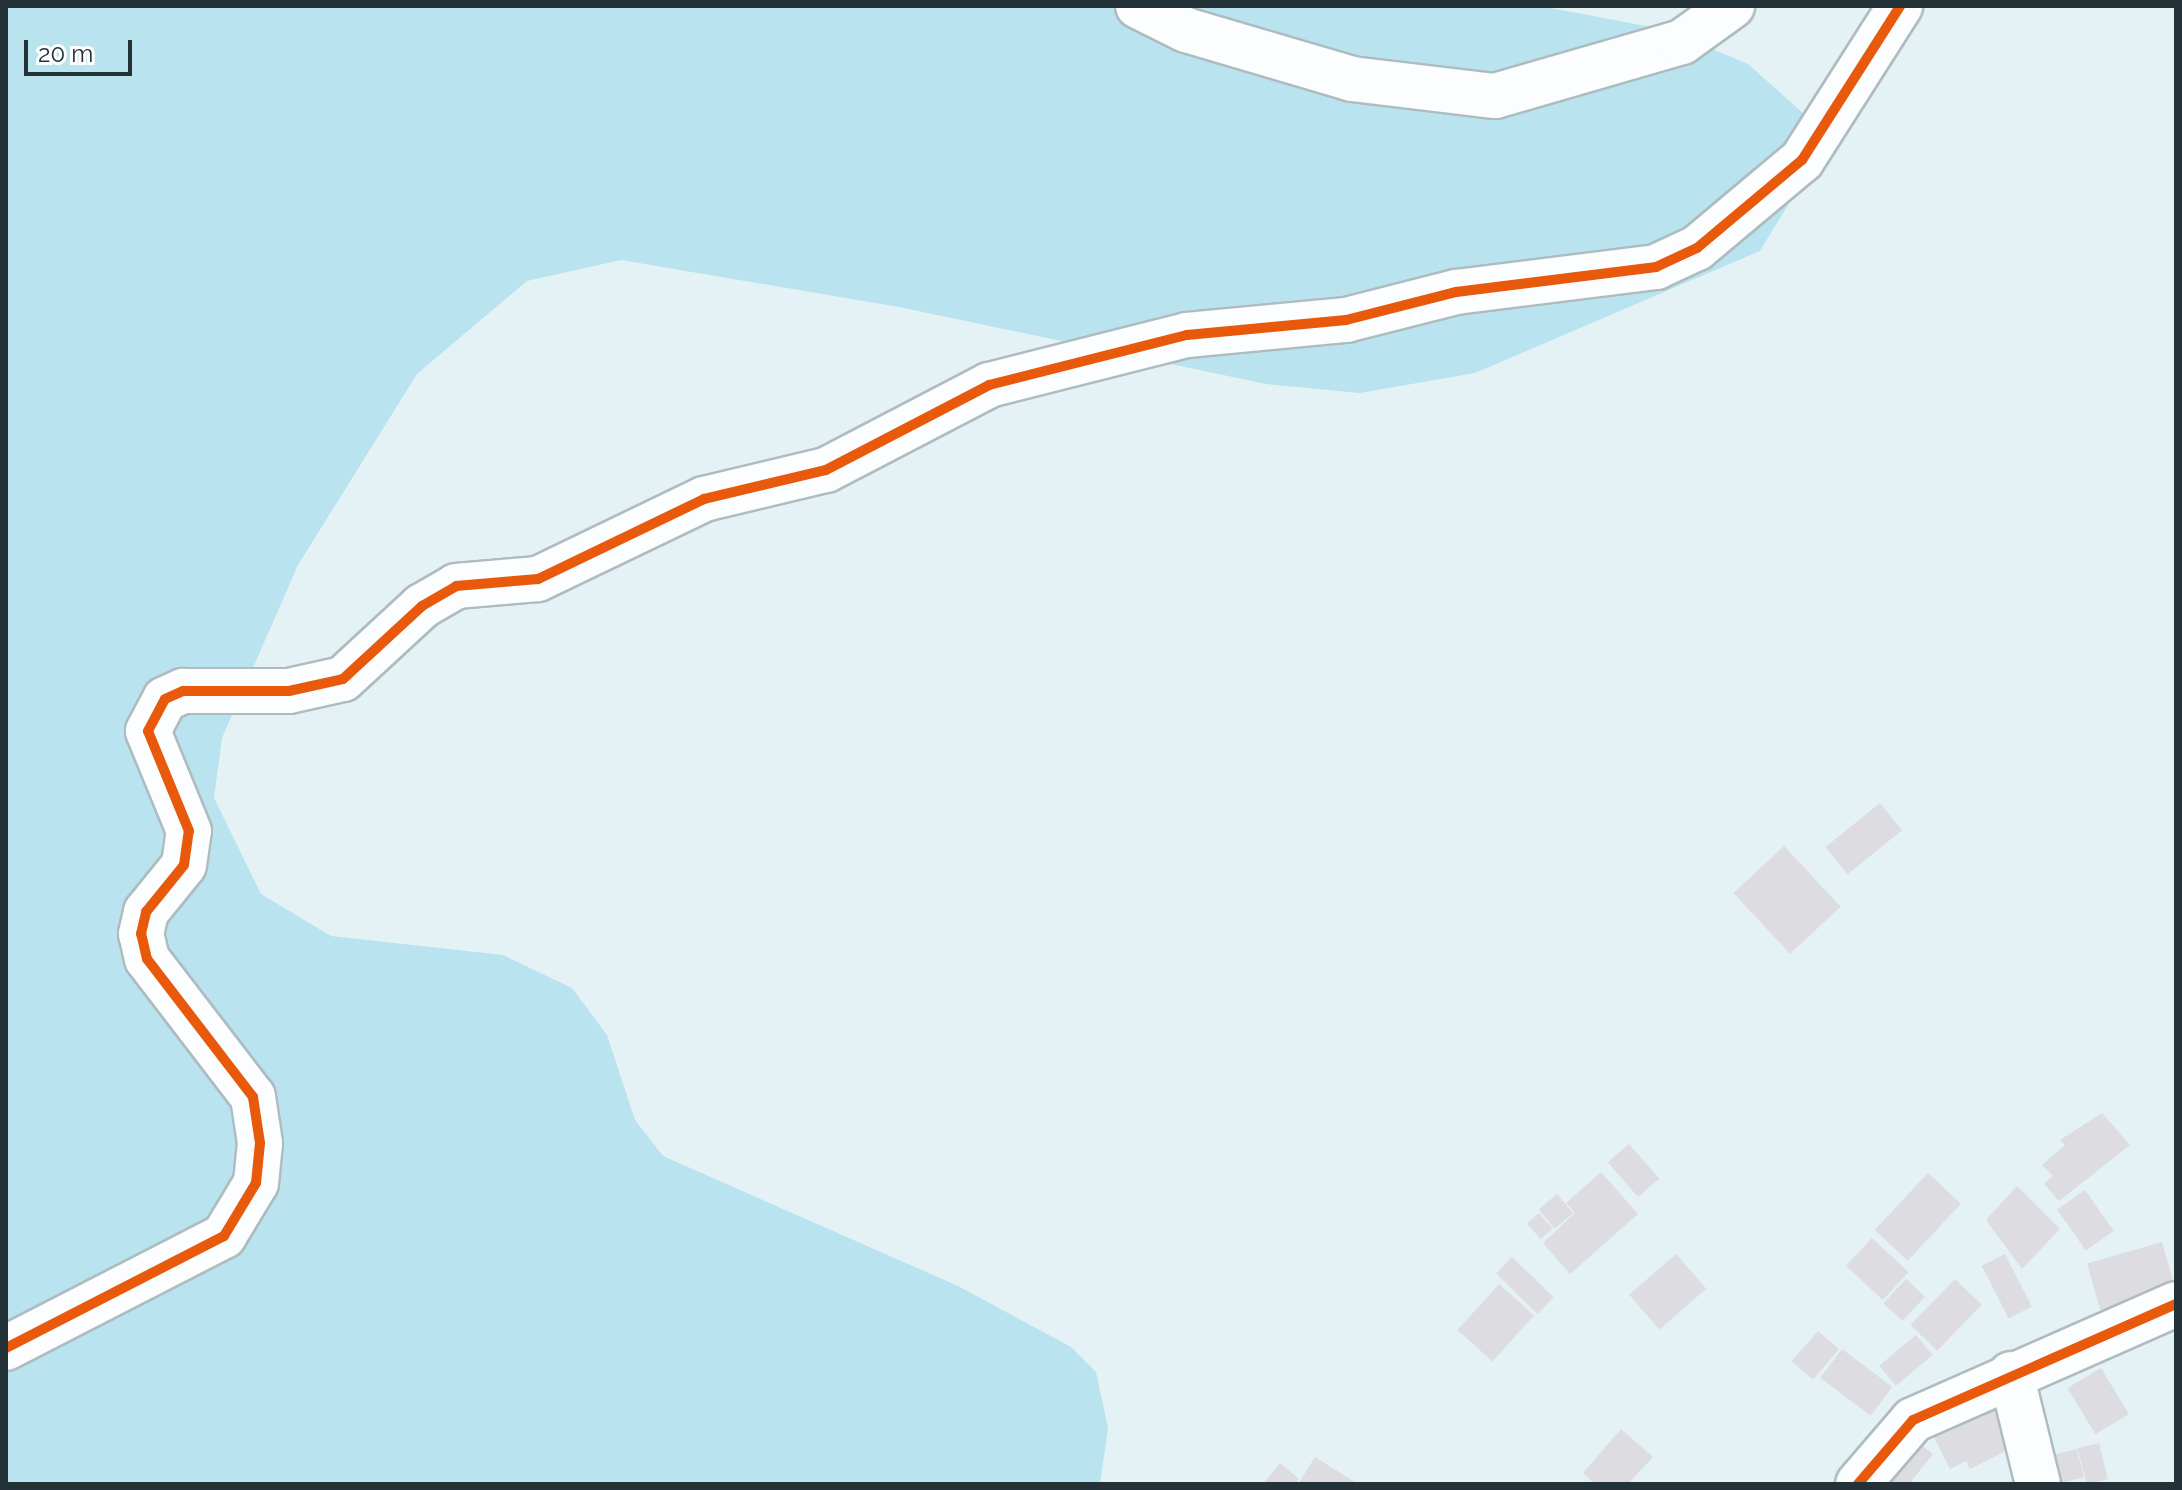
<!DOCTYPE html>
<style>
body{margin:0}
#map{position:relative;width:2182px;height:1490px;overflow:hidden;background:#e4f2f6;font-family:Raleway,sans-serif}
div>[style]{position:absolute}
[style*='--x']{left:calc(var(--x)*1px);top:calc(var(--y)*1px);width:calc(var(--w)*1px);rotate:calc(var(--a)*1deg)}
.green>*{inset:0;background:#b9e3ef}
.building>*{inset:0;background:#dcdce1;transform-origin:0 0}
.roads{filter:drop-shadow(2px 0 #aebcc0) drop-shadow(-2px 0 #aebcc0) drop-shadow(0 2px #aebcc0) drop-shadow(0 -2px #aebcc0)}
.street>*{height:44px;margin:-22px;padding:0 22px;transform-origin:22px;border-radius:22px;background:#fbfdfe}
.cycleway>*{height:10px;margin:-5px;padding:0 5px;transform-origin:5px;border-radius:5px;background:#e8590c}
span{translate:-50% -50%;white-space:nowrap;text-align:center;line-height:1.15;-webkit-text-stroke:6px #fefefe;paint-order:stroke}
.frame{position:absolute;inset:0;border:8px solid #223237;pointer-events:none}
.scale{position:absolute;left:24px;top:40px;width:108px;height:36px;box-sizing:border-box;border:4px solid #223237;border-top:0;padding-left:10px;font-size:24px;line-height:28px;white-space:nowrap;color:#223237;-webkit-text-stroke:6px #fefefe;paint-order:stroke}
</style>
<div id="map">
<div class="green">
<i style="clip-path:polygon(6px 6px,1540px 6px,1667px 30px,1748px 64px,1804px 114px,1808px 172px,1760px 251px,1475px 373px,1360px 393px,1266px 384px,899px 307px,621px 260px,527px 281px,417px 374px,298px 565px,222px 738px,214px 798px,261px 894px,331px 936px,503px 955px,572px 988px,607px 1035px,635px 1120px,663px 1156px,958px 1286px,1071px 1347px,1096px 1372px,1108px 1428px,1100px 1484px,6px 1484px)"></i>
</div>
<div class="building">
<i style="left:1880px;top:803px;width:35px;height:70px;rotate:51deg"></i>
<i style="left:1784px;top:846px;width:83px;height:69px;rotate:47deg"></i>
<i style="clip-path:polygon(2102px 1113px,2130px 1145px,2059px 1201px,2044px 1184px,2053px 1176px,2042px 1165px,2065px 1145px,2060px 1140px)"></i>
<i style="left:1629px;top:1144px;width:46px;height:28px;rotate:49deg"></i>
<i style="clip-path:polygon(1601px 1172px,1638px 1214px,1570px 1274px,1543px 1243px,1575px 1213px,1566px 1203px)"></i>
<i style="left:1928px;top:1173px;width:45px;height:78px;rotate:43deg"></i>
<i style="clip-path:polygon(2017px 1186px,2060px 1229px,2022px 1269px,1986px 1220px)"></i>
<i style="left:2085px;top:1190px;width:50px;height:34px;rotate:55deg"></i>
<i style="left:1557px;top:1194px;width:25px;height:24px;rotate:50deg"></i>
<i style="left:1539px;top:1213px;width:21px;height:16px;rotate:49deg"></i>
<i style="left:1872px;top:1238px;width:50px;height:38px;rotate:43deg"></i>
<i style="left:2162px;top:1242px;width:50px;height:78px;rotate:74deg"></i>
<i style="left:1676px;top:1254px;width:46px;height:62px;rotate:49deg"></i>
<i style="left:2005px;top:1254px;width:59px;height:26px;rotate:63deg"></i>
<i style="left:1512px;top:1257px;width:58px;height:23px;rotate:44deg"></i>
<i style="left:1906px;top:1279px;width:26px;height:33px;rotate:43deg"></i>
<i style="left:1955px;top:1279px;width:37px;height:64px;rotate:44deg"></i>
<i style="left:1499px;top:1284px;width:47px;height:62px;rotate:42deg"></i>
<i style="left:1818px;top:1331px;width:28px;height:40px;rotate:41deg"></i>
<i style="left:1916px;top:1335px;width:26px;height:48px;rotate:50deg"></i>
<i style="left:1842px;top:1349px;width:63px;height:36px;rotate:37deg"></i>
<i style="left:2101px;top:1368px;width:54px;height:39px;rotate:59deg"></i>
<i style="clip-path:polygon(1993px 1401px,2016px 1446px,1970px 1469px,1966px 1461px,1950px 1469px,1932px 1433px)"></i>
<i style="clip-path:polygon(1621px 1429px,1653px 1457px,1628px 1484px,1595px 1484px,1583px 1473px)"></i>
<i style="clip-path:polygon(1916px 1441px,1933px 1454px,1909px 1484px,1890px 1484px,1884px 1479px)"></i>
<i style="left:2099px;top:1443px;width:37px;height:22px;rotate:76deg"></i>
<i style="left:2077px;top:1449px;width:29px;height:30px;rotate:76deg"></i>
<i style="clip-path:polygon(1315px 1457px,1358px 1484px,1298px 1484px)"></i>
<i style="clip-path:polygon(1280px 1463px,1299px 1479px,1295px 1484px,1263px 1484px)"></i>
</div>
<div class="roads">
<div class="street">
<i style="--x:1138;--y:6;--w:54;--a:26.6"></i>
<i style="--x:1186;--y:30;--w:173;--a:16.4"></i>
<i style="--x:1352;--y:79;--w:144;--a:6.8"></i>
<i style="--x:1495;--y:96;--w:195;--a:-16.1"></i>
<i style="--x:1682;--y:42;--w:62;--a:-35.8"></i>
<i style="--x:6;--y:1348;--w:245;--a:-27.2"></i>
<i style="--x:224;--y:1236;--w:62;--a:-58.9"></i>
<i style="--x:256;--y:1183;--w:40;--a:-84.3"></i>
<i style="--x:260;--y:1143;--w:47;--a:-98.7"></i>
<i style="--x:253;--y:1097;--w:174;--a:-127.5"></i>
<i style="--x:147;--y:959;--w:26;--a:-103"></i>
<i style="--x:141;--y:934;--w:23;--a:-77"></i>
<i style="--x:146;--y:912;--w:60;--a:-51"></i>
<i style="--x:184;--y:865;--w:34;--a:-82"></i>
<i style="--x:189;--y:831;--w:108;--a:-112.3"></i>
<i style="--x:148;--y:731;--w:36;--a:-62"></i>
<i style="--x:165;--y:699;--w:20;--a:-24"></i>
<i style="--x:183;--y:691;--w:106;--a:0"></i>
<i style="--x:289;--y:691;--w:55;--a:-12.5"></i>
<i style="--x:343;--y:679;--w:108;--a:-42.7"></i>
<i style="--x:422;--y:606;--w:39;--a:-30"></i>
<i style="--x:456;--y:586;--w:82;--a:-4.9"></i>
<i style="--x:538;--y:579;--w:184;--a:-25.7"></i>
<i style="--x:704;--y:499;--w:125;--a:-13.4"></i>
<i style="--x:826;--y:470;--w:184;--a:-27.5"></i>
<i style="--x:989;--y:385;--w:204;--a:-14.2"></i>
<i style="--x:1187;--y:335;--w:160;--a:-5.4"></i>
<i style="--x:1346;--y:320;--w:114;--a:-14.3"></i>
<i style="--x:1456;--y:292;--w:202;--a:-7.1"></i>
<i style="--x:1656;--y:267;--w:45;--a:-24.9"></i>
<i style="--x:1697;--y:248;--w:137;--a:-40"></i>
<i style="--x:1802;--y:160;--w:183;--a:-57.5"></i>
<i style="--x:2011;--y:1374;--w:113;--a:76.2"></i>
<i style="--x:1858;--y:1484;--w:84;--a:-49.3"></i>
<i style="--x:1913;--y:1420;--w:287;--a:-23.8"></i>
</div>
</div>
<div class="cycleway">
<i style="--x:6;--y:1348;--w:245;--a:-27.2"></i>
<i style="--x:224;--y:1236;--w:62;--a:-58.9"></i>
<i style="--x:256;--y:1183;--w:40;--a:-84.3"></i>
<i style="--x:260;--y:1143;--w:47;--a:-98.7"></i>
<i style="--x:253;--y:1097;--w:174;--a:-127.5"></i>
<i style="--x:147;--y:959;--w:26;--a:-103"></i>
<i style="--x:141;--y:934;--w:23;--a:-77"></i>
<i style="--x:146;--y:912;--w:60;--a:-51"></i>
<i style="--x:184;--y:865;--w:34;--a:-82"></i>
<i style="--x:189;--y:831;--w:108;--a:-112.3"></i>
<i style="--x:148;--y:731;--w:36;--a:-62"></i>
<i style="--x:165;--y:699;--w:20;--a:-24"></i>
<i style="--x:183;--y:691;--w:106;--a:0"></i>
<i style="--x:289;--y:691;--w:55;--a:-12.5"></i>
<i style="--x:343;--y:679;--w:108;--a:-42.7"></i>
<i style="--x:422;--y:606;--w:39;--a:-30"></i>
<i style="--x:456;--y:586;--w:82;--a:-4.9"></i>
<i style="--x:538;--y:579;--w:184;--a:-25.7"></i>
<i style="--x:704;--y:499;--w:125;--a:-13.4"></i>
<i style="--x:826;--y:470;--w:184;--a:-27.5"></i>
<i style="--x:989;--y:385;--w:204;--a:-14.2"></i>
<i style="--x:1187;--y:335;--w:160;--a:-5.4"></i>
<i style="--x:1346;--y:320;--w:114;--a:-14.3"></i>
<i style="--x:1456;--y:292;--w:202;--a:-7.1"></i>
<i style="--x:1656;--y:267;--w:45;--a:-24.9"></i>
<i style="--x:1697;--y:248;--w:137;--a:-40"></i>
<i style="--x:1802;--y:160;--w:183;--a:-57.5"></i>
<i style="--x:1858;--y:1484;--w:84;--a:-49.3"></i>
<i style="--x:1913;--y:1420;--w:287;--a:-23.8"></i>
</div>
<div class="frame"></div>
<div class="scale">20 m</div>
</div>
